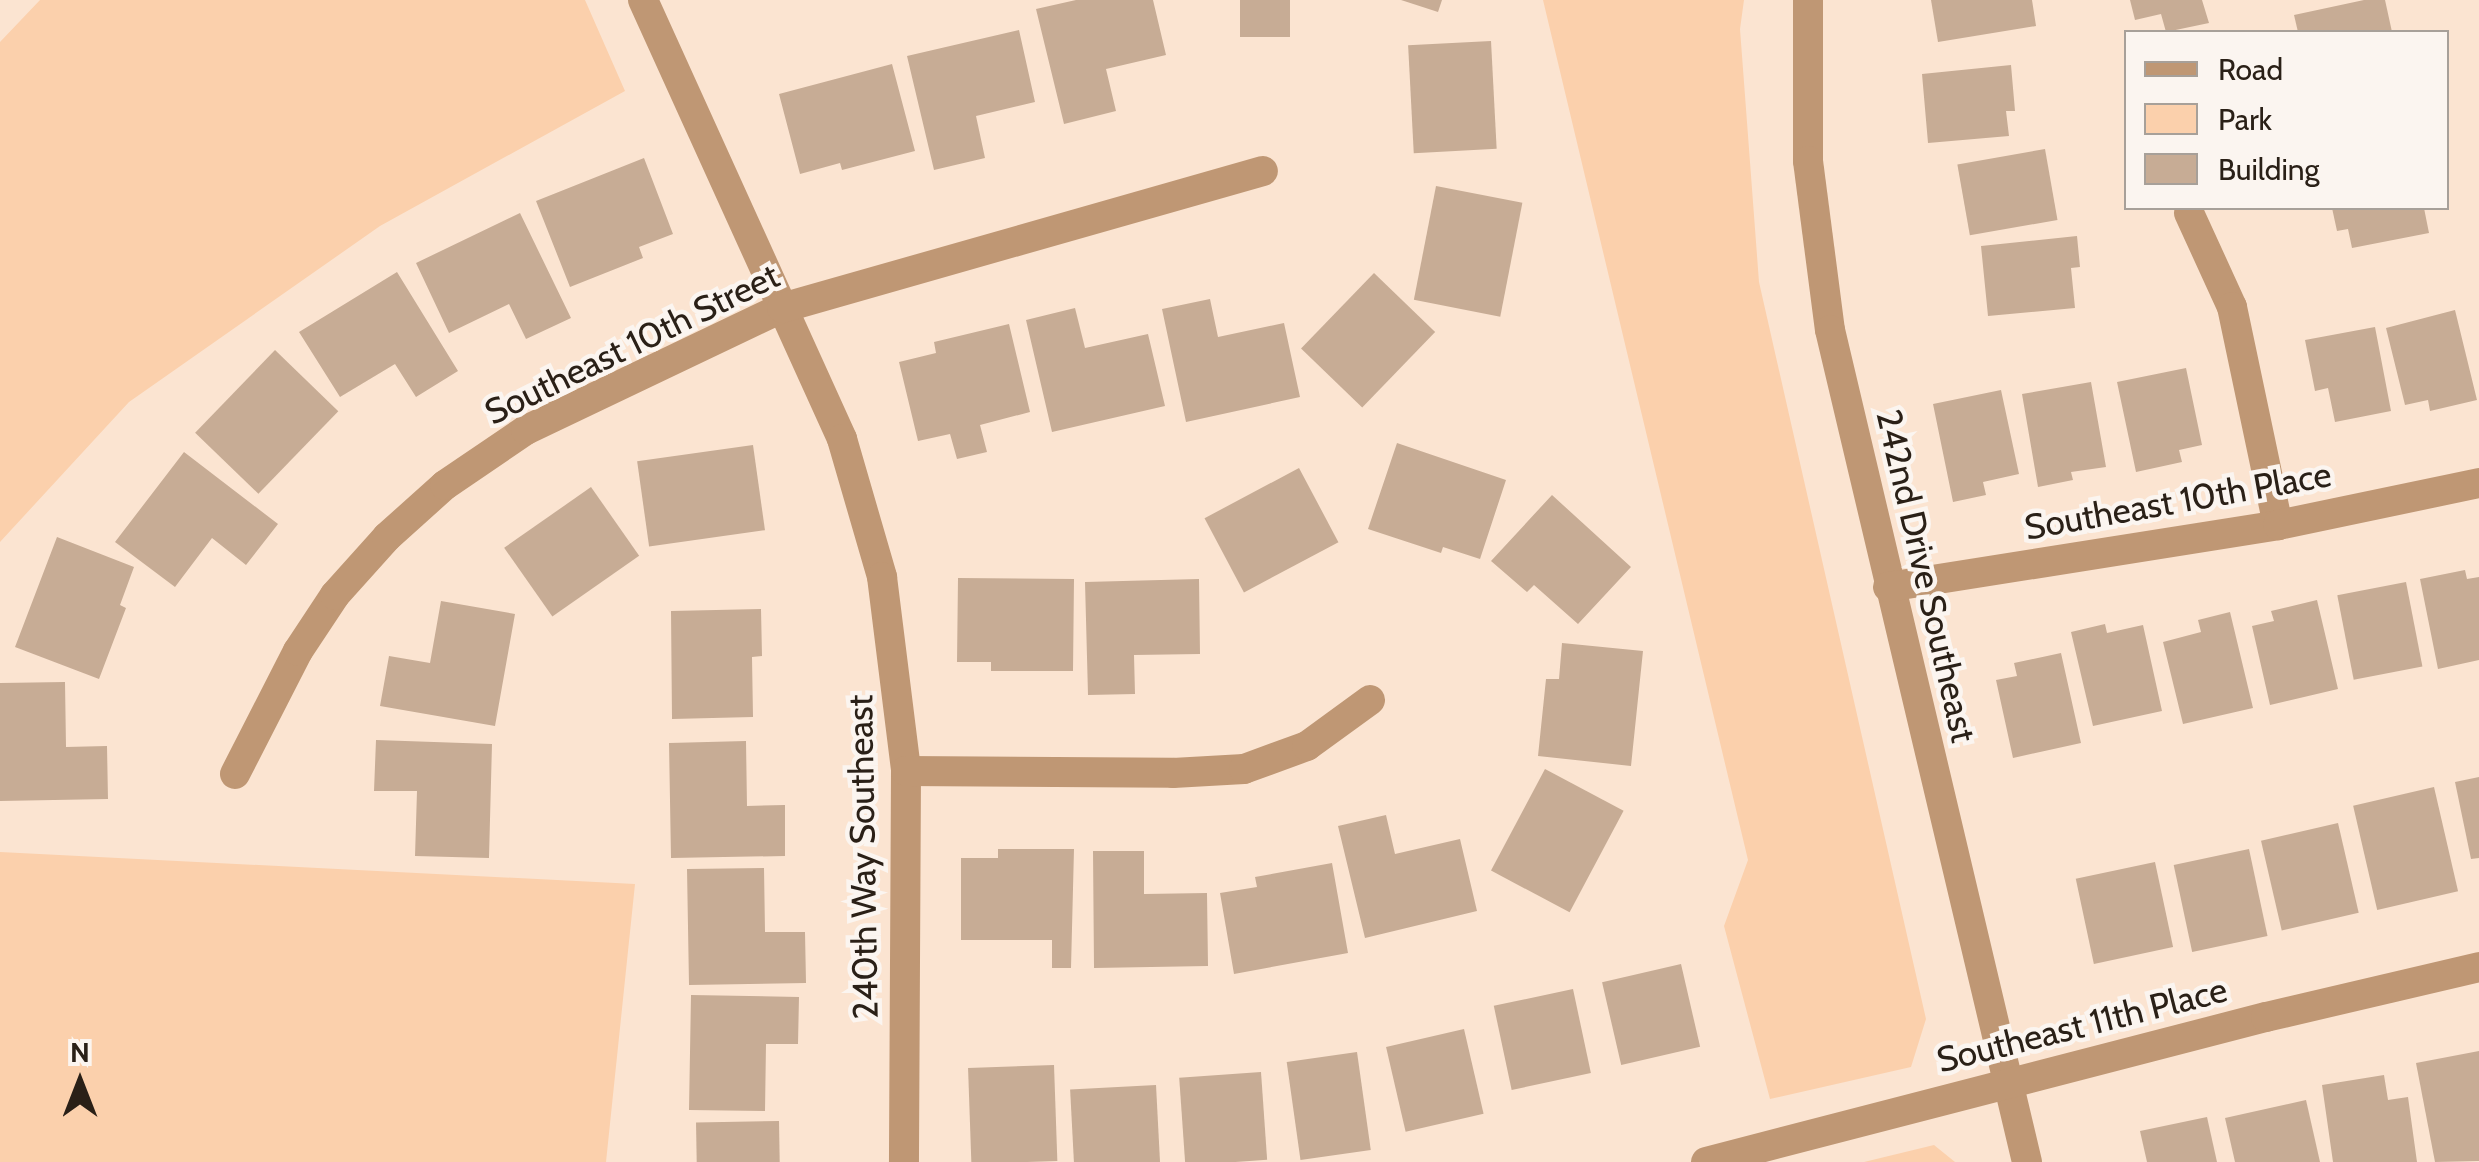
<!DOCTYPE html>
<style>
body{margin:0}
#map{position:relative;width:2479px;height:1162px;overflow:hidden;background:#fbe4d1;font-family:Cabin,sans-serif}
div>[style]{position:absolute}
[style*='--x']{left:calc(var(--x)*1px);top:calc(var(--y)*1px);width:calc(var(--w)*1px);rotate:calc(var(--a)*1deg)}
.green>*{inset:0;background:#fbd0ac}
.building>*{inset:0;background:#c7ac95;transform-origin:0 0}
.minor>*{height:30px;margin:-15px;padding:0 15px;transform-origin:15px;border-radius:15px;background:#bf9774}
span{translate:-50% -50%;white-space:nowrap;text-align:center;line-height:1.15;-webkit-text-stroke:9px #fbf5f0;paint-order:stroke}
.street-label{font-size:35px;color:#2a2017}
.legend{position:absolute;left:2124px;top:30px;width:325px;height:180px;box-sizing:border-box;background:#fbf5f0;border:2px solid #a7a099;margin:0;padding:12px 18px;list-style:none;font-size:30px;color:#2a2017}
.legend li{display:flex;align-items:center;gap:20px;height:50px}
.legend b{width:50px;border:2px solid #a7a099}
.north{position:absolute;left:30px;top:1032px;width:100px;height:100px;-webkit-text-stroke:8px #fbf5f0;paint-order:stroke;rotate:0deg;font-size:28px;font-weight:700;line-height:40px;text-align:center;color:#2a2017}
.north::after{content:'';display:block;margin:auto;width:35px;height:45px;background:#2a2017;clip-path:polygon(50% 0,100% 100%,50% 72%,0 100%)}
</style>
<div id="map">
<div class="green">
<i style="clip-path:polygon(40px 0,585px 0,625px 91px,380px 226px,129px 402px,0 542px,0 42px)"></i>
<i style="clip-path:polygon(1543px 0,1744px 0,1740px 29px,1759px 282px,1926px 1019px,1911px 1067px,1770px 1099px,1724px 926px,1748px 860px)"></i>
<i style="clip-path:polygon(0 852px,635px 884px,606px 1162px,0 1162px)"></i>
<i style="clip-path:polygon(1934px 1145px,1955px 1162px,1864px 1162px)"></i>
</div>
<div class="building">
<i style="clip-path:polygon(1076px 0,1153px 0,1166px 55px,1106px 69px,1116px 111px,1064px 124px,1036px 9px)"></i>
<i style="left:1240px;top:0;width:50px;height:37px"></i>
<i style="clip-path:polygon(1401px 0,1442px 0,1438px 12px)"></i>
<i style="clip-path:polygon(1931px 0,2032px 0,2036px 26px,1938px 42px)"></i>
<i style="clip-path:polygon(2130px 0,2202px 0,2209px 23px,2166px 32px,2161px 14px,2135px 20px)"></i>
<i style="clip-path:polygon(2364px 0,2385px 0,2392px 32px,2298px 32px,2294px 15px)"></i>
<i style="clip-path:polygon(1019px 30px,1035px 102px,976px 116px,985px 158px,934px 170px,907px 56px)"></i>
<i style="left:1491px;top:41px;width:108px;height:83px;rotate:87deg"></i>
<i style="clip-path:polygon(892px 64px,915px 151px,842px 170px,840px 163px,800px 174px,779px 94px)"></i>
<i style="clip-path:polygon(2011px 65px,2015px 111px,2006px 111px,2009px 136px,1928px 143px,1922px 74px)"></i>
<i style="left:2045px;top:149px;width:72px;height:89px;rotate:80deg"></i>
<i style="clip-path:polygon(644px 158px,673px 234px,639px 247px,643px 258px,570px 287px,536px 201px)"></i>
<i style="left:1436px;top:186px;width:88px;height:116px;rotate:11deg"></i>
<i style="clip-path:polygon(2332px 208px,2424px 208px,2429px 233px,2352px 248px,2348px 229px,2337px 231px)"></i>
<i style="clip-path:polygon(520px 213px,571px 318px,526px 339px,509px 304px,449px 333px,416px 263px)"></i>
<i style="clip-path:polygon(2077px 236px,2080px 267px,2071px 268px,2075px 308px,1988px 316px,1981px 246px)"></i>
<i style="clip-path:polygon(397px 272px,458px 371px,416px 397px,395px 364px,340px 397px,299px 332px)"></i>
<i style="left:1374px;top:273px;width:85px;height:105px;rotate:44deg"></i>
<i style="clip-path:polygon(1210px 299px,1218px 337px,1284px 323px,1300px 397px,1186px 422px,1162px 309px)"></i>
<i style="clip-path:polygon(1075px 308px,1085px 348px,1148px 334px,1165px 406px,1052px 432px,1026px 320px)"></i>
<i style="clip-path:polygon(2455px 310px,2477px 400px,2430px 411px,2428px 400px,2405px 405px,2386px 328px)"></i>
<i style="clip-path:polygon(1009px 324px,1030px 412px,980px 425px,987px 452px,957px 459px,950px 434px,918px 441px,899px 362px,936px 353px,934px 342px)"></i>
<i style="clip-path:polygon(2375px 327px,2391px 411px,2335px 422px,2328px 388px,2315px 391px,2305px 340px)"></i>
<i style="left:275px;top:350px;width:88px;height:115px;rotate:44deg"></i>
<i style="clip-path:polygon(2186px 368px,2202px 445px,2179px 450px,2182px 462px,2136px 472px,2117px 382px)"></i>
<i style="clip-path:polygon(2091px 382px,2106px 467px,2071px 472px,2073px 480px,2038px 487px,2022px 394px)"></i>
<i style="clip-path:polygon(2001px 390px,2019px 474px,1983px 482px,1986px 495px,1953px 502px,1933px 404px)"></i>
<i style="clip-path:polygon(1397px 443px,1506px 480px,1480px 559px,1443px 547px,1441px 553px,1368px 529px)"></i>
<i style="left:753px;top:445px;width:86px;height:117px;rotate:82deg"></i>
<i style="clip-path:polygon(184px 452px,278px 524px,246px 565px,212px 538px,175px 587px,115px 542px)"></i>
<i style="left:1299px;top:468px;width:84px;height:107px;rotate:62deg"></i>
<i style="left:591px;top:487px;width:84px;height:106px;rotate:55deg"></i>
<i style="clip-path:polygon(1552px 495px,1631px 567px,1578px 624px,1534px 585px,1527px 592px,1491px 561px)"></i>
<i style="clip-path:polygon(57px 537px,134px 567px,120px 605px,126px 608px,99px 679px,15px 647px)"></i>
<i style="clip-path:polygon(2465px 570px,2467px 579px,2479px 577px,2479px 660px,2438px 669px,2420px 579px)"></i>
<i style="clip-path:polygon(958px 578px,1074px 579px,1073px 671px,991px 671px,991px 662px,957px 662px)"></i>
<i style="clip-path:polygon(1199px 579px,1200px 654px,1134px 655px,1135px 694px,1088px 695px,1085px 582px)"></i>
<i style="left:2406px;top:582px;width:86px;height:70px;rotate:79deg"></i>
<i style="clip-path:polygon(2317px 600px,2338px 689px,2270px 705px,2252px 626px,2274px 621px,2271px 611px)"></i>
<i style="clip-path:polygon(441px 601px,515px 614px,495px 726px,380px 706px,389px 656px,430px 663px)"></i>
<i style="clip-path:polygon(761px 609px,762px 656px,752px 657px,753px 717px,672px 719px,671px 611px)"></i>
<i style="clip-path:polygon(2230px 612px,2253px 708px,2183px 724px,2163px 642px,2201px 632px,2198px 620px)"></i>
<i style="clip-path:polygon(2105px 624px,2107px 633px,2143px 625px,2162px 711px,2093px 726px,2071px 632px)"></i>
<i style="clip-path:polygon(1562px 643px,1643px 651px,1631px 766px,1538px 756px,1546px 679px,1559px 679px)"></i>
<i style="clip-path:polygon(2061px 653px,2081px 743px,2013px 758px,1996px 680px,2017px 676px,2014px 663px)"></i>
<i style="clip-path:polygon(65px 682px,66px 747px,107px 746px,108px 799px,0 801px,0 683px)"></i>
<i style="clip-path:polygon(376px 740px,492px 744px,489px 858px,415px 856px,417px 791px,374px 791px)"></i>
<i style="clip-path:polygon(746px 741px,747px 806px,785px 805px,785px 856px,671px 858px,669px 743px)"></i>
<i style="left:1545px;top:769px;width:89px;height:115px;rotate:28deg"></i>
<i style="clip-path:polygon(2479px 777px,2479px 858px,2471px 859px,2455px 782px)"></i>
<i style="left:2434px;top:787px;width:107px;height:83px;rotate:77deg"></i>
<i style="clip-path:polygon(1386px 815px,1395px 854px,1460px 839px,1477px 911px,1365px 938px,1338px 826px)"></i>
<i style="left:2338px;top:823px;width:92px;height:79px;rotate:77deg"></i>
<i style="clip-path:polygon(998px 849px,1074px 849px,1071px 968px,1052px 968px,1052px 940px,961px 940px,961px 858px,998px 858px)"></i>
<i style="left:2249px;top:849px;width:89px;height:77px;rotate:78deg"></i>
<i style="clip-path:polygon(1093px 851px,1144px 851px,1144px 894px,1207px 893px,1208px 966px,1094px 968px)"></i>
<i style="left:2155px;top:862px;width:87px;height:81px;rotate:78deg"></i>
<i style="clip-path:polygon(1332px 863px,1348px 953px,1234px 974px,1220px 893px,1257px 887px,1255px 877px)"></i>
<i style="clip-path:polygon(764px 868px,765px 932px,805px 932px,806px 983px,689px 985px,687px 869px)"></i>
<i style="left:1681px;top:964px;width:85px;height:81px;rotate:77deg"></i>
<i style="left:1573px;top:989px;width:86px;height:81px;rotate:78deg"></i>
<i style="clip-path:polygon(691px 995px,799px 997px,798px 1044px,766px 1044px,765px 1111px,689px 1110px)"></i>
<i style="left:1464px;top:1029px;width:87px;height:80px;rotate:77deg"></i>
<i style="clip-path:polygon(2479px 1051px,2479px 1161px,2435px 1162px,2416px 1063px)"></i>
<i style="left:1357px;top:1052px;width:99px;height:71px;rotate:82deg"></i>
<i style="left:1054px;top:1065px;width:96px;height:86px;rotate:88deg"></i>
<i style="left:1261px;top:1072px;width:88px;height:82px;rotate:86deg"></i>
<i style="clip-path:polygon(2384px 1075px,2388px 1100px,2408px 1097px,2417px 1162px,2333px 1162px,2322px 1085px)"></i>
<i style="left:1156px;top:1085px;width:77px;height:86px;rotate:87deg"></i>
<i style="clip-path:polygon(2306px 1100px,2320px 1162px,2235px 1162px,2225px 1118px)"></i>
<i style="clip-path:polygon(2207px 1117px,2217px 1162px,2147px 1162px,2140px 1131px)"></i>
<i style="left:779px;top:1121px;width:41px;height:83px;rotate:89deg"></i>
</div>
<div class="minor">
<i style="--x:643;--y:0;--w:482;--a:65.6"></i>
<i style="--x:842;--y:439;--w:144;--a:73.8"></i>
<i style="--x:882;--y:577;--w:195;--a:82.9"></i>
<i style="--x:906;--y:771;--w:391;--a:90.3"></i>
<i style="--x:1808;--y:0;--w:161;--a:90"></i>
<i style="--x:1808;--y:161;--w:170;--a:82.6"></i>
<i style="--x:1830;--y:330;--w:855;--a:76.68"></i>
<i style="--x:2189;--y:213;--w:103;--a:65.4"></i>
<i style="--x:2232;--y:307;--w:223;--a:78.1"></i>
<i style="--x:1888;--y:587;--w:395;--a:-9"></i>
<i style="--x:2278;--y:525;--w:205;--a:-11.8"></i>
<i style="--x:906;--y:771;--w:267;--a:0.4"></i>
<i style="--x:1173;--y:773;--w:71;--a:-3.2"></i>
<i style="--x:1244;--y:769;--w:67;--a:-20.1"></i>
<i style="--x:1307;--y:746;--w:78;--a:-36.1"></i>
<i style="--x:235;--y:774;--w:138;--a:-62.9"></i>
<i style="--x:298;--y:651;--w:67;--a:-56.5"></i>
<i style="--x:335;--y:595;--w:78;--a:-48.1"></i>
<i style="--x:387;--y:537;--w:78;--a:-41.9"></i>
<i style="--x:445;--y:485;--w:98;--a:-34.2"></i>
<i style="--x:526;--y:430;--w:284;--a:-25.5"></i>
<i style="--x:782;--y:308;--w:500;--a:-15.9"></i>
<i style="--x:1706;--y:1162;--w:578;--a:-14.52"></i>
<i style="--x:2266;--y:1017;--w:219;--a:-13.2"></i>
</div>
<div class="street-label">
<span style="left:632px;top:344px;rotate:-26deg">Southeast 10th Street</span>
<span style="left:2178px;top:501px;rotate:-10deg">Southeast 10th Place</span>
<span style="left:1926px;top:576px;rotate:77deg">242nd Drive Southeast</span>
<span style="left:863px;top:857px;rotate:-91deg">240th Way Southeast</span>
<span style="left:2082px;top:1025px;rotate:-14deg">Southeast 11th Place</span>
</div>
<ul class="legend">
<li><b style="height:12px;background:#bf9774"></b>Road</li>
<li><b style="height:28px;background:#fbd0ac"></b>Park</li>
<li><b style="height:28px;background:#c7ac95"></b>Building</li>
</ul>
<div class="north">N</div>
</div>
